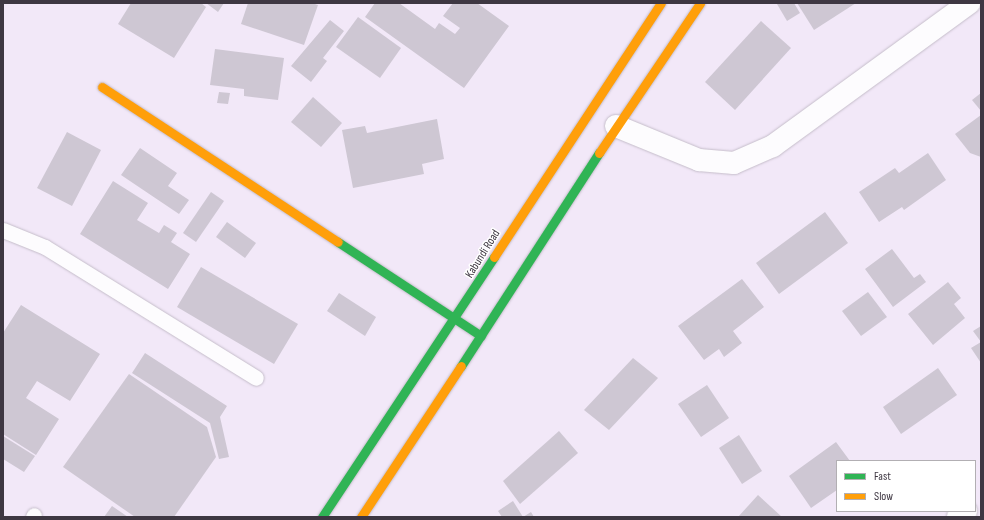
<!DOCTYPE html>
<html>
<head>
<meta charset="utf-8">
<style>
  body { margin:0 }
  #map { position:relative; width:984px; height:520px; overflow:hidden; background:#f2e8f8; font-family:"Sofia Sans Condensed",sans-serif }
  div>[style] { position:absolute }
  .building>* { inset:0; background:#cec7d3 }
  .roads { filter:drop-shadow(0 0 1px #c5bdca) drop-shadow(0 0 1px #c5bdca) }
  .lane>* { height:15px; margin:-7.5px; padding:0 7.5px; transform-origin:7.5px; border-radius:7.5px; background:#fdfcfe }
  .street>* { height:22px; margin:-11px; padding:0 11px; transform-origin:11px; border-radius:11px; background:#fdfcfe }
  .fast>* { height:9px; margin:-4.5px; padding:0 4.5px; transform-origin:4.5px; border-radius:4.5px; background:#30b455 }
  .slow>* { height:9px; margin:-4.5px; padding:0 4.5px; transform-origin:4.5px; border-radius:4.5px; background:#ff9f0a }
  span { translate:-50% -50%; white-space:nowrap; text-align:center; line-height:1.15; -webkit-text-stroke:3px #fff; paint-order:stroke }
  .street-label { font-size:12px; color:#3e3742 }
  .frame { position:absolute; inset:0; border:4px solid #3e3742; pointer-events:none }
  .legend { position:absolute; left:836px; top:460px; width:140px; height:52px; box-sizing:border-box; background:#fff; border:1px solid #b2afb3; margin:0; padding:5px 7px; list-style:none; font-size:12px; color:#3e3742 }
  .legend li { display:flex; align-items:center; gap:8px; height:20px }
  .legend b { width:20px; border:1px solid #b2afb3 }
</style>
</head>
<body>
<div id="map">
  <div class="building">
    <div style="clip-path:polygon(131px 3px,201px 3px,206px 7px,174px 58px,118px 24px)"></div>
    <div style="clip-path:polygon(206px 3px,224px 3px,218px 12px)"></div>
    <div style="clip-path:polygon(248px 3px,312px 3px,318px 5px,304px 45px,241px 24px)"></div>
    <div style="clip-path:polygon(375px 3px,399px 3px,435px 29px,439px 23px,455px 34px,460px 28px,443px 16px,453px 3px,477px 3px,509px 26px,464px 88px,365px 17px)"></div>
    <div style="clip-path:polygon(794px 3px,800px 13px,787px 21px,777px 4px)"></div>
    <div style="clip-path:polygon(797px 3px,856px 3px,814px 30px)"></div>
    <div style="clip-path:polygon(358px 17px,401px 48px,380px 78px,336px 47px)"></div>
    <div style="clip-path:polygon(330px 20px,344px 31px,323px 58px,327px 61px,311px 82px,291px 66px)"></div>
    <div style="clip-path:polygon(761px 21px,791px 48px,735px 110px,705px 82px)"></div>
    <div style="clip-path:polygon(215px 49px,284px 58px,278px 100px,244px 96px,244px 89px,210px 85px)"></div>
    <div style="clip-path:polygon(219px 92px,230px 93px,228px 104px,217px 103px)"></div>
    <div style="clip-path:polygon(981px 93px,981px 111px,972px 100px)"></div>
    <div style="clip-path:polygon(313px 97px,342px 123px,321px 147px,291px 122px)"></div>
    <div style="clip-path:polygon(981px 115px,981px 157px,970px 153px,955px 134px)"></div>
    <div style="clip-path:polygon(437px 119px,444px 159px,422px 164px,424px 174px,353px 188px,342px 130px,365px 126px,367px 133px)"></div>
    <div style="clip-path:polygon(67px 132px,101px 150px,72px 206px,37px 188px)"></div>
    <div style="clip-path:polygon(140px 148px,177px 173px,168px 186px,189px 200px,179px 214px,121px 175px)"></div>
    <div style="clip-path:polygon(928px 153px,946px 180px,904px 210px,902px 207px,879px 222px,859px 192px,895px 168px,899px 173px)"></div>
    <div style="clip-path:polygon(113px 181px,148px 203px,137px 220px,159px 233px,164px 225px,177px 233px,171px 242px,190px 254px,168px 289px,80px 234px)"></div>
    <div style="clip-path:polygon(211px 192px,224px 201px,196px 242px,183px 233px)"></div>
    <div style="clip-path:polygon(825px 212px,848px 243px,779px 294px,756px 263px)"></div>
    <div style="clip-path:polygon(227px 222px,256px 243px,245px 258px,216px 237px)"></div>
    <div style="clip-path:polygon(892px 249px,914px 278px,920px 274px,926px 282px,893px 307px,865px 269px)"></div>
    <div style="clip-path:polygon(201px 267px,298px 324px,274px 364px,177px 307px)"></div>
    <div style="clip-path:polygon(742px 279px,764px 307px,733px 331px,742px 343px,724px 357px,719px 349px,704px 360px,678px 326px)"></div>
    <div style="clip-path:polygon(948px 282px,961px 298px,954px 304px,965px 318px,933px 345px,908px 314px)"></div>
    <div style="clip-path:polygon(868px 292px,887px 317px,861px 336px,842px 311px)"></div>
    <div style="clip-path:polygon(339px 293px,376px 317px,365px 336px,327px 311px)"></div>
    <div style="clip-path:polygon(21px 305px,100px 354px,70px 401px,37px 381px,26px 398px,59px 419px,36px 455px,3px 434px,3px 333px)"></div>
    <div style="clip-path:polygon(981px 326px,981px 363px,971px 348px,981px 342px,973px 331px)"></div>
    <div style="clip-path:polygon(145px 353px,227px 406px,220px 417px,229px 457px,219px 459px,210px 423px,132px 373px)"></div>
    <div style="clip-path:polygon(633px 358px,658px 378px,609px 430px,584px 410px)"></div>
    <div style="clip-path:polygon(938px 368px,957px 395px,901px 434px,883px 407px)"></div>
    <div style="clip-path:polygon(129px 374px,207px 427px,216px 457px,174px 517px,135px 517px,63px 467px)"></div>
    <div style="clip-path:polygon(707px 385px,729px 418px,701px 437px,678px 404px)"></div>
    <div style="clip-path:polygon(559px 431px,578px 453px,520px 504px,503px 481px)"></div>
    <div style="clip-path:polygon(739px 435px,762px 471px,742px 484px,719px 448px)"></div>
    <div style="clip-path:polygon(3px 436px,35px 456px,24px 472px,3px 459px)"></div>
    <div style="clip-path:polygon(836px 442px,850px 461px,837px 461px,837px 490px,811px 508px,789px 476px)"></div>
    <div style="clip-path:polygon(758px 495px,782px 517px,738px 517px)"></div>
    <div style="clip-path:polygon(513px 501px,523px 517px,531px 512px,534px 517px,502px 517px,498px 511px)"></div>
    <div style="clip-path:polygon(112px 506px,128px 517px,104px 517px)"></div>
  </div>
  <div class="roads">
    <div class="lane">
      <div style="left:3px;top:230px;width:45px;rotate:22deg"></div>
      <div style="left:45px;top:247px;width:248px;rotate:31.8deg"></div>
      <div style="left:33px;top:517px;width:2px;rotate:-63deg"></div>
    </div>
    <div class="street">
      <div style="left:616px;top:126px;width:90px;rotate:22.3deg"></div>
      <div style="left:699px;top:160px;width:35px;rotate:5deg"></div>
      <div style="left:734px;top:163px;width:43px;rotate:-23.6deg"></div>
      <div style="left:773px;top:146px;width:243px;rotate:-36.1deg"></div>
      <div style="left:958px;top:517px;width:10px;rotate:-37deg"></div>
    </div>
    <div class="fast">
      <div style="left:338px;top:242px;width:171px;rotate:33.3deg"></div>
      <div style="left:461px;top:366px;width:254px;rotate:-57.1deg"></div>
      <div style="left:322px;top:517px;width:312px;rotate:-56.5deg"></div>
    </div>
    <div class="slow">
      <div style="left:102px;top:87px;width:282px;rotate:33.3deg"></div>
      <div style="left:599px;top:153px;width:181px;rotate:-56deg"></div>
      <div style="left:494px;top:257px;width:304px;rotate:-56.7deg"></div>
      <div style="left:361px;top:517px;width:181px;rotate:-56.5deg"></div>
    </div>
  </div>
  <div class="street-label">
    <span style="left:483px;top:254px;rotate:-58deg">Kabundi Road</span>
  </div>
  <div class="frame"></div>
  <ul class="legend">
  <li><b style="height:5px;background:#30b455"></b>Fast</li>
  <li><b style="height:5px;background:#ff9f0a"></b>Slow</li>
  </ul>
</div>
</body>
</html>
